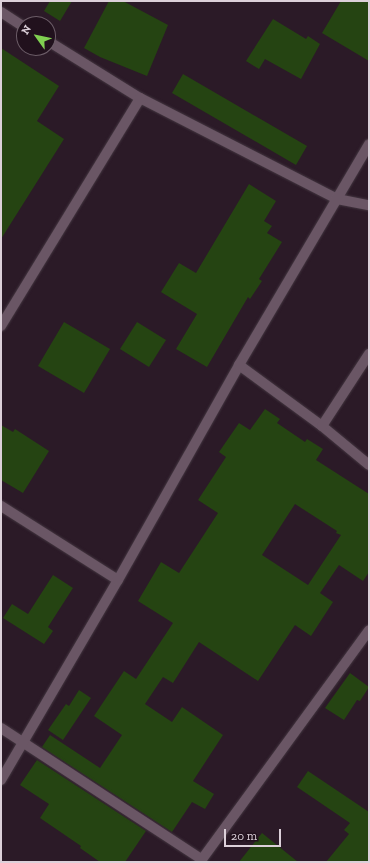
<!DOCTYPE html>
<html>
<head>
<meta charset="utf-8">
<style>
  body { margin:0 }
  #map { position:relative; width:370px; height:863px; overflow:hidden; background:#2b1a27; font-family:"Zilla Slab",serif }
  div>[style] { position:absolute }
  .building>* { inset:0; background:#254412 }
  .roads { filter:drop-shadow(0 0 1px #433640) drop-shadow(0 0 1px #433640) }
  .minor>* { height:10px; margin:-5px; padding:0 5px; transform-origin:5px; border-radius:5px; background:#6a5665 }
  span { translate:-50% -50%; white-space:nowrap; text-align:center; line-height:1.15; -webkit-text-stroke:3px #21111d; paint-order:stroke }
  .frame { position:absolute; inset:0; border:2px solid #dcd0d9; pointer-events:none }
  .north { position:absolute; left:16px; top:16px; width:40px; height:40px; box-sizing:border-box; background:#21111d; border:1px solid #6c5d68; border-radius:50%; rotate:303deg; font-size:11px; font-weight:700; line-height:16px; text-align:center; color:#dcd0d9 }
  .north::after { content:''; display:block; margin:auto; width:14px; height:18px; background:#80d051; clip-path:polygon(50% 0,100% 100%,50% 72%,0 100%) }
  .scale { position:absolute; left:224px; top:829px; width:57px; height:18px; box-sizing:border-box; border:2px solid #dcd0d9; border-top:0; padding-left:5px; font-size:12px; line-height:14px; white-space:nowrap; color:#dcd0d9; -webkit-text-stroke:3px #21111d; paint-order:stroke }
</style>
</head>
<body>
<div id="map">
  <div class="building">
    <div style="clip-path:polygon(50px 1px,72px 1px,60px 21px,44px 11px)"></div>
    <div style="clip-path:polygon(109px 1px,123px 1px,168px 25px,147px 76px,100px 57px,84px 48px)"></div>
    <div style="clip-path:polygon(341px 1px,369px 1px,369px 61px,322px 33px)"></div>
    <div style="clip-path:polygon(273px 19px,306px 39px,308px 36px,320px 44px,301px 79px,265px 59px,259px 69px,246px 61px)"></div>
    <div style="clip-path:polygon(1px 48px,59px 86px,37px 121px,64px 139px,1px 239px)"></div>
    <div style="clip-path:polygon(183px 74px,307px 146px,296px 165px,172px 93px)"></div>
    <div style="clip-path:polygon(249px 184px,276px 201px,264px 221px,272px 226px,267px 233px,282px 242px,259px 279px,262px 281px,250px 299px,248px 297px,207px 367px,176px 349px,197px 314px,161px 292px,179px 263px,196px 273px)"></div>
    <div style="clip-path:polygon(64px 322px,110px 349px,84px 393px,38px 366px)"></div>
    <div style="clip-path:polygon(137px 322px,166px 340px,149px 367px,120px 349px)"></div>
    <div style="clip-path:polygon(evenodd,265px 409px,280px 419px,277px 423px,305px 442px,307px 439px,323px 449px,316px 460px,369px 494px,369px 572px,363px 581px,339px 565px,320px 593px,333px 602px,311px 636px,295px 625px,258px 681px,199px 642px,173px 683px,163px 677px,145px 704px,172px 722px,182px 707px,223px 735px,193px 781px,214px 794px,205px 809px,192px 802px,172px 832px,42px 747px,50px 735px,100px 768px,122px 735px,94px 716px,124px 671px,136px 679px,173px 623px,138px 601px,161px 562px,179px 573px,218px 513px,198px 500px,226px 457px,219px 452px,239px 423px,250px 430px,265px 409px,295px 504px,337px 531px,336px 533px,341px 535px,308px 585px,262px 555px,295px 504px)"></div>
    <div style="clip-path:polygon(1px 425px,13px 432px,15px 429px,49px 451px,23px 493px,1px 480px)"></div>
    <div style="clip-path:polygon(53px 575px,73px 588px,48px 627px,53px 631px,44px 644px,3px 618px,12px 604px,28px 614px)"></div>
    <div style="clip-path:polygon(350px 673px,369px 687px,360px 701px,357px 700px,344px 720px,325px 708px)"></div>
    <div style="clip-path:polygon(79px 690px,91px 698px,63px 740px,48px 730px,66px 704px,69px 706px)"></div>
    <div style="clip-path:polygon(37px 760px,146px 831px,125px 862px,100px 862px,80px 848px,81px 846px,40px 818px,49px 804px,20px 785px)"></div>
    <div style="clip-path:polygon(308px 771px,369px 812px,369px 862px,326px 862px,349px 834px,344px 830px,350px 823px,297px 787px)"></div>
    <div style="clip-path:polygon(262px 833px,298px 862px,239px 862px)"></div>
  </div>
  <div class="roads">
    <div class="minor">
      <div style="left:1px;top:12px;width:27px;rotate:33deg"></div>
      <div style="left:48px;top:41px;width:108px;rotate:31.8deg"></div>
      <div style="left:140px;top:98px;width:221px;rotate:27.1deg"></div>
      <div style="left:337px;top:199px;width:33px;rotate:11deg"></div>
      <div style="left:1px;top:326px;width:267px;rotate:-58.6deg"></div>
      <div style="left:239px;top:365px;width:103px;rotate:36.3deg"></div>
      <div style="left:322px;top:426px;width:61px;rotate:39.7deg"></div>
      <div style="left:322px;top:426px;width:86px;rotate:-56.9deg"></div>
      <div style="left:1px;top:506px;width:138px;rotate:32.3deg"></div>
      <div style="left:1px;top:728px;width:239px;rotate:33.2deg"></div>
      <div style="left:1px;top:780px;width:232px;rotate:-59.7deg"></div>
      <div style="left:118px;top:580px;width:247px;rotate:-60.6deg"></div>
      <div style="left:239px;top:365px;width:256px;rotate:-59.5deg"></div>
      <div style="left:200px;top:862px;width:287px;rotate:-53.9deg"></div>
    </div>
  </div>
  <div class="frame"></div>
  <div class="north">N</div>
  <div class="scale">20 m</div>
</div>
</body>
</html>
